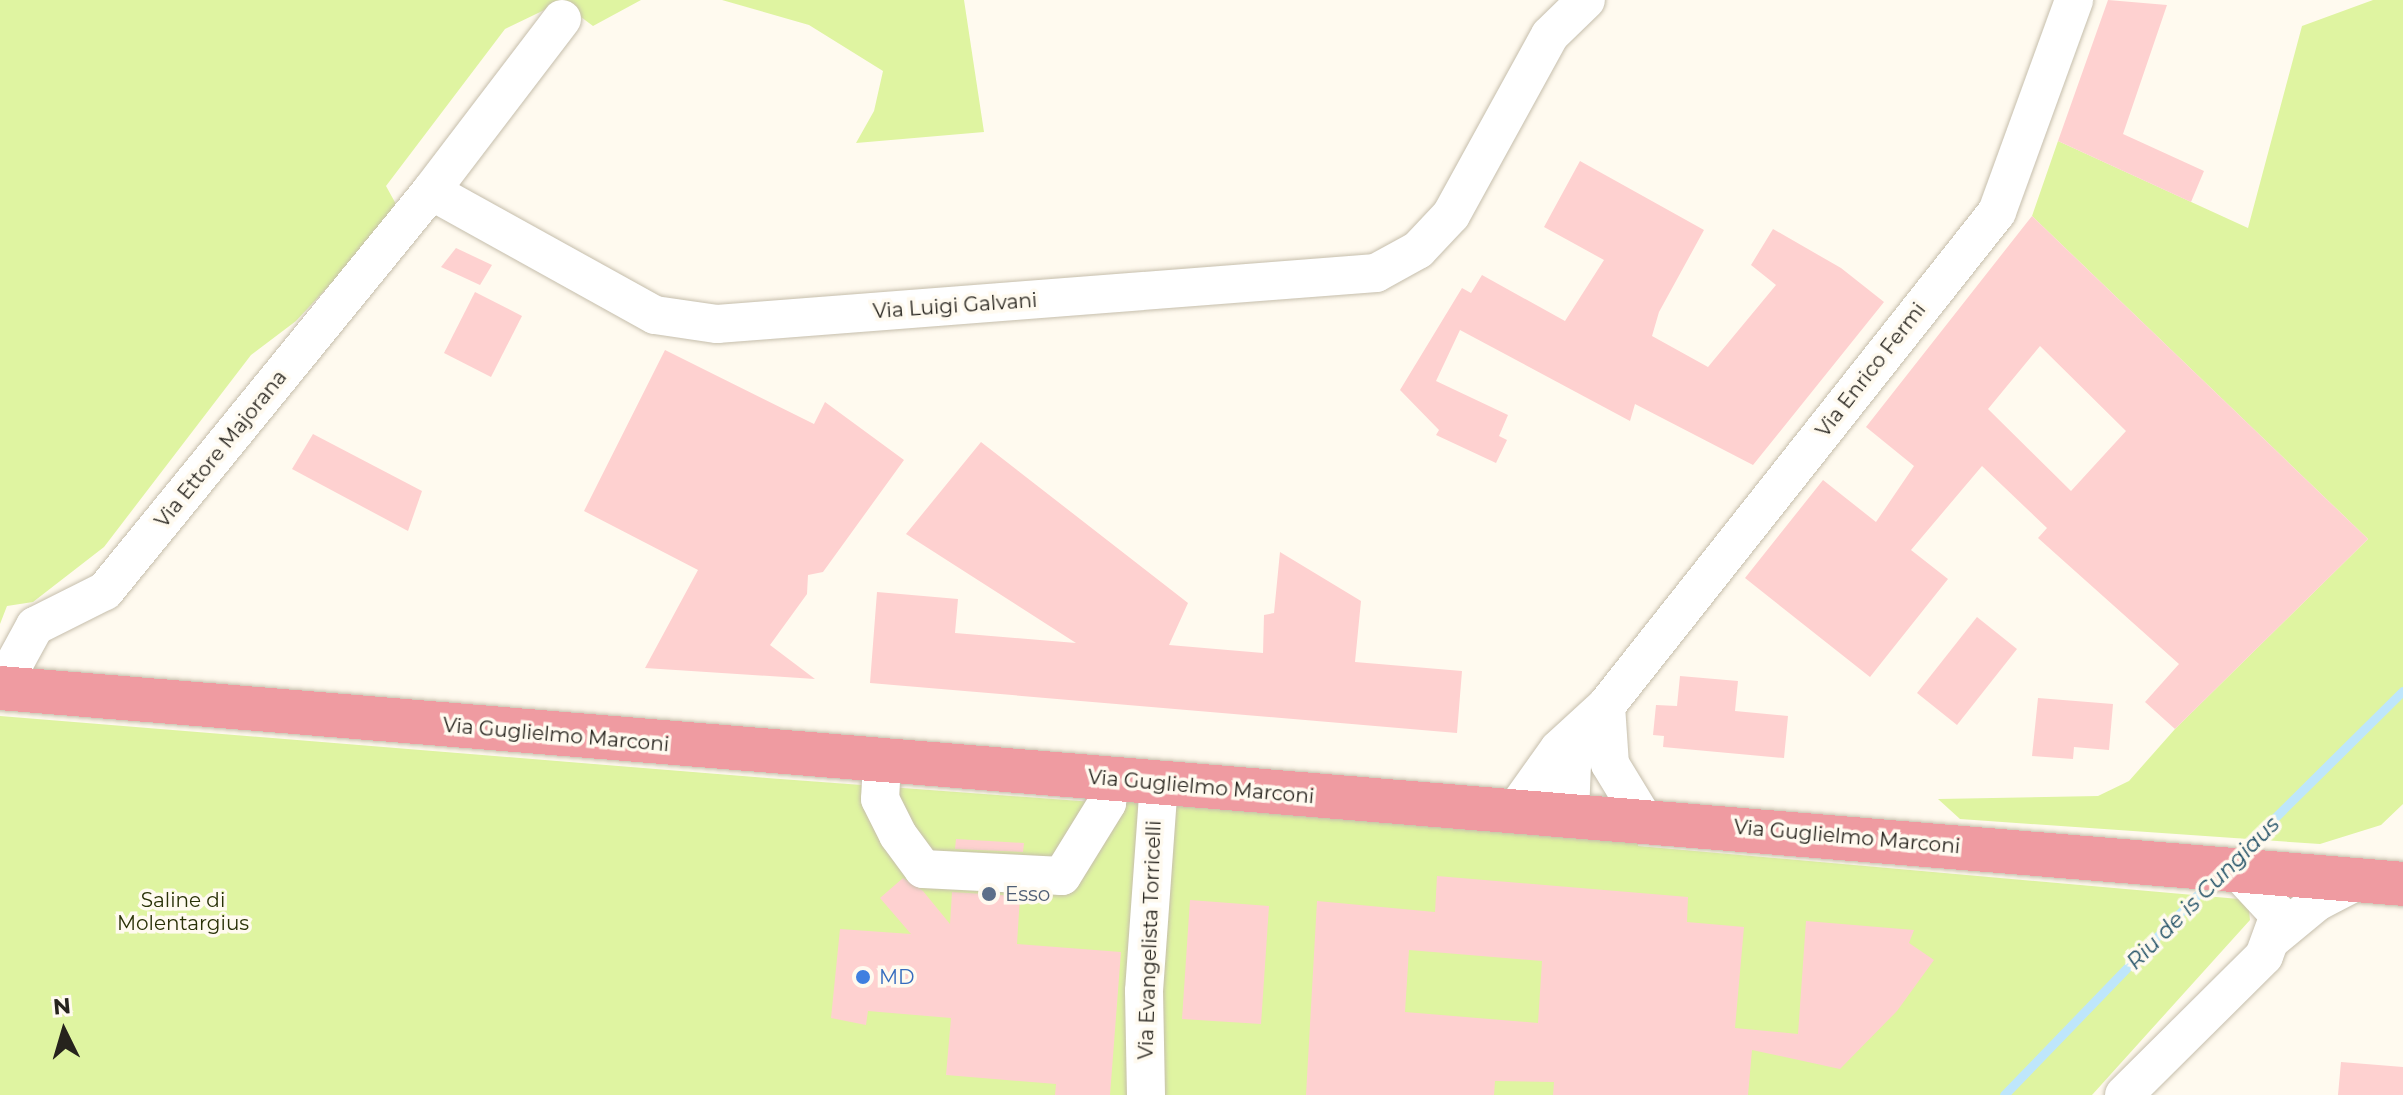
<!DOCTYPE html>
<html>
<head>
<meta charset="utf-8">
<style>
  body { margin:0 }
  #map { position:relative; width:2403px; height:1095px; overflow:hidden; background:#fffaef; font-family:Montserrat,sans-serif }
  div>[style] { position:absolute }
  .green>* { inset:0; background:#dff4a1 }
  .stream>* { height:9px; margin:-4.5px; padding:0 4.5px; transform-origin:4.5px; border-radius:4.5px; background:#bee6fb }
  .building>* { inset:0; background:#fed1d0 }
  .roads { filter:drop-shadow(0 0 2px #c6beac) drop-shadow(0 0 2px #c6beac) }
  .minor>* { height:38px; margin:-19px; padding:0 19px; transform-origin:19px; border-radius:19px; background:#fff }
  .major>* { height:44px; margin:-22px; padding:0 22px; transform-origin:22px; border-radius:22px; background:#ef9ba1 }
  .dots>* { width:22px; height:22px; translate:-50% -50%; box-sizing:border-box; border:4px solid #fffaef; border-radius:50% }
  span { translate:-50% -50%; white-space:nowrap; text-align:center; line-height:1.15; -webkit-text-stroke:7px #fffaef; paint-order:stroke }
  .street-label { font-size:20px; color:#26231d }
  .service-label { font-size:20px; color:#4e5e75 }
  .left { translate:0 -50%; text-align:left }
  .park-label { font-size:20px; color:#293107 }
  .shop-label { font-size:20px; color:#366cbe }
  .water-label { font-size:22px; color:#225167; font-style:italic }
  .north { position:absolute; left:24px; top:991px; width:80px; height:80px; -webkit-text-stroke:6px #fffaef; paint-order:stroke; rotate:355deg; font-size:22px; font-weight:700; line-height:32px; text-align:center; color:#26231d }
  .north::after { content:''; display:block; margin:auto; width:28px; height:36px; background:#26231d; clip-path:polygon(50% 0,100% 100%,50% 72%,0 100%) }
</style>
</head>
<body>
<div id="map">
  <div class="green">
    <div style="clip-path:polygon(0 0,641px 0,593px 26px,561px 2px,505px 29px,386px 186px,397px 206px,381px 230px,296px 321px,251px 355px,104px 547px,33px 602px,7px 606px,0 624px)"></div>
    <div style="clip-path:polygon(722px 0,964px 0,984px 132px,856px 143px,874px 111px,883px 71px,809px 25px)"></div>
    <div style="clip-path:polygon(2373px 0,2403px 0,2403px 804px,2381px 825px,2320px 844px,1960px 819px,1938px 799px,2098px 796px,2129px 781px,2175px 729px,2368px 539px,2032px 216px,2058px 141px,2248px 228px,2302px 26px)"></div>
    <div style="clip-path:polygon(0 716px,767px 778px,1107px 803px,1156px 800px,1638px 836px,1638px 846px,2239px 899px,2248px 901px,2250px 920px,2092px 1095px,0 1095px)"></div>
  </div>
  <div class="stream">
    <div style="left:2235px;top:857px;width:236px;rotate:-44.7deg"></div>
    <div style="left:2004px;top:1095px;width:296px;rotate:-46deg"></div>
  </div>
  <div class="building">
    <div style="clip-path:polygon(2108px 0,2167px 5px,2123px 134px,2204px 171px,2191px 202px,2058px 141px)"></div>
    <div style="clip-path:polygon(1580px 161px,1704px 230px,1659px 312px,1652px 336px,1708px 367px,1776px 285px,1751px 265px,1773px 229px,1841px 268px,1884px 302px,1753px 465px,1635px 404px,1630px 421px,1460px 330px,1436px 381px,1508px 415px,1499px 436px,1507px 440px,1496px 463px,1436px 435px,1439px 430px,1400px 390px,1462px 288px,1471px 293px,1482px 275px,1565px 321px,1604px 260px,1544px 227px)"></div>
    <div style="clip-path:polygon(evenodd,2032px 216px,2368px 539px,2175px 729px,2145px 702px,2179px 664px,2038px 538px,2047px 528px,1982px 466px,1911px 550px,1948px 579px,1870px 677px,1745px 578px,1823px 480px,1876px 522px,1914px 466px,1866px 427px,2032px 216px,2040px 346px,2126px 431px,2071px 491px,1988px 409px,2040px 346px)"></div>
    <div style="clip-path:polygon(456px 248px,492px 265px,480px 285px,441px 267px)"></div>
    <div style="clip-path:polygon(475px 292px,522px 316px,491px 377px,444px 353px)"></div>
    <div style="clip-path:polygon(665px 350px,814px 424px,825px 402px,904px 460px,823px 572px,808px 575px,807px 594px,770px 645px,815px 679px,645px 668px,698px 570px,584px 511px)"></div>
    <div style="clip-path:polygon(313px 434px,422px 491px,408px 531px,292px 469px)"></div>
    <div style="clip-path:polygon(981px 442px,1188px 603px,1169px 645px,1263px 653px,1264px 615px,1274px 613px,1280px 552px,1361px 601px,1355px 662px,1462px 671px,1457px 733px,870px 683px,877px 592px,958px 599px,955px 633px,1076px 643px,906px 534px)"></div>
    <div style="clip-path:polygon(1977px 617px,2017px 649px,1957px 725px,1917px 693px)"></div>
    <div style="clip-path:polygon(1680px 676px,1738px 681px,1735px 711px,1788px 716px,1784px 758px,1663px 747px,1664px 736px,1653px 735px,1656px 705px,1677px 706px)"></div>
    <div style="clip-path:polygon(2038px 698px,2113px 704px,2109px 750px,2074px 747px,2073px 759px,2032px 756px)"></div>
    <div style="clip-path:polygon(956px 839px,1024px 843px,1023px 852px,955px 849px)"></div>
    <div style="clip-path:polygon(evenodd,1437px 876px,1688px 897px,1687px 922px,1744px 927px,1735px 1028px,1798px 1034px,1806px 921px,1914px 930px,1909px 943px,1934px 960px,1897px 1011px,1840px 1069px,1752px 1050px,1748px 1095px,1553px 1095px,1554px 1082px,1495px 1081px,1494px 1095px,1306px 1095px,1317px 901px,1435px 912px,1437px 876px,1409px 950px,1542px 961px,1538px 1023px,1405px 1012px,1409px 950px)"></div>
    <div style="clip-path:polygon(903px 878px,923px 891px,950px 924px,952px 892px,1020px 896px,1017px 944px,1121px 952px,1110px 1095px,1055px 1095px,1056px 1084px,946px 1075px,951px 1018px,868px 1011px,866px 1025px,831px 1018px,840px 929px,911px 934px,880px 898px)"></div>
    <div style="clip-path:polygon(1190px 900px,1269px 906px,1261px 1024px,1182px 1019px)"></div>
    <div style="clip-path:polygon(2341px 1062px,2403px 1067px,2403px 1095px,2338px 1095px)"></div>
  </div>
  <div class="roads">
    <div class="minor">
      <div style="left:562px;top:19px;width:216px;rotate:127.3deg"></div>
      <div style="left:431px;top:191px;width:256px;rotate:29deg"></div>
      <div style="left:655px;top:315px;width:63px;rotate:8.3deg"></div>
      <div style="left:717px;top:324px;width:661px;rotate:-4.43deg"></div>
      <div style="left:1376px;top:273px;width:48px;rotate:-28.7deg"></div>
      <div style="left:1418px;top:250px;width:48px;rotate:-46.7deg"></div>
      <div style="left:1451px;top:215px;width:205px;rotate:-61.2deg"></div>
      <div style="left:1550px;top:35px;width:50px;rotate:-44.2deg"></div>
      <div style="left:1px;top:688px;width:71px;rotate:-61.3deg"></div>
      <div style="left:35px;top:626px;width:78px;rotate:-26.6deg"></div>
      <div style="left:105px;top:591px;width:516px;rotate:-50.82deg"></div>
      <div style="left:1606px;top:706px;width:58px;rotate:86.1deg"></div>
      <div style="left:1610px;top:764px;width:66px;rotate:58.7deg"></div>
      <div style="left:882px;top:762px;width:37px;rotate:93deg"></div>
      <div style="left:880px;top:799px;width:40px;rotate:63.4deg"></div>
      <div style="left:898px;top:835px;width:42px;rotate:53.7deg"></div>
      <div style="left:923px;top:869px;width:139px;rotate:2.9deg"></div>
      <div style="left:1062px;top:876px;width:86px;rotate:-58.3deg"></div>
      <div style="left:1107px;top:803px;width:24px;rotate:-83deg"></div>
      <div style="left:1514px;top:812px;width:77px;rotate:-54.5deg"></div>
      <div style="left:1559px;top:749px;width:64px;rotate:-42.5deg"></div>
      <div style="left:1606px;top:706px;width:630px;rotate:-51.64deg"></div>
      <div style="left:1997px;top:212px;width:226px;rotate:-70deg"></div>
      <div style="left:1570px;top:815px;width:51px;rotate:-87.8deg"></div>
      <div style="left:1572px;top:764px;width:37px;rotate:-68deg"></div>
      <div style="left:2272px;top:939px;width:58px;rotate:-39.4deg"></div>
      <div style="left:2317px;top:902px;width:45px;rotate:-27.7deg"></div>
      <div style="left:1146px;top:1095px;width:104px;rotate:-91.1deg"></div>
      <div style="left:1144px;top:991px;width:208px;rotate:-85.9deg"></div>
      <div style="left:2124px;top:1095px;width:197px;rotate:-44.8deg"></div>
      <div style="left:2264px;top:956px;width:44px;rotate:-69.9deg"></div>
      <div style="left:2279px;top:915px;width:57px;rotate:-132.9deg"></div>
    </div>
    <div class="major">
      <div style="left:0;top:688px;width:2411px;rotate:4.66deg"></div>
    </div>
  </div>
  <div class="dots">
    <div style="left:989px;top:894px;background:#5c6f8a"></div>
    <div style="left:863px;top:977px;background:#3f7fe0"></div>
  </div>
  <div class="street-label">
    <span style="left:955px;top:306px;rotate:-4deg">Via Luigi Galvani</span>
    <span style="left:1871px;top:370px;rotate:-52deg">Via Enrico Fermi</span>
    <span style="left:221px;top:449px;rotate:-51deg">Via Ettore Majorana</span>
    <span style="left:556px;top:735px;rotate:5deg">Via Guglielmo Marconi</span>
    <span style="left:1201px;top:787px;rotate:5deg">Via Guglielmo Marconi</span>
    <span style="left:1847px;top:837px;rotate:5deg">Via Guglielmo Marconi</span>
    <span style="left:1150px;top:940px;rotate:-88deg">Via Evangelista Torricelli</span>
  </div>
  <div class="service-label">
    <span class="left" style="left:1005px;top:894px">Esso</span>
  </div>
  <div class="park-label">
    <span style="left:183px;top:912px">Saline di<br>Molentargius</span>
  </div>
  <div class="shop-label">
    <span class="left" style="left:879px;top:977px">MD</span>
  </div>
  <div class="water-label">
    <span style="left:2203px;top:893px;rotate:-45deg">Riu de is Cungiaus</span>
  </div>
  <div class="north">N</div>
</div>
</body>
</html>
